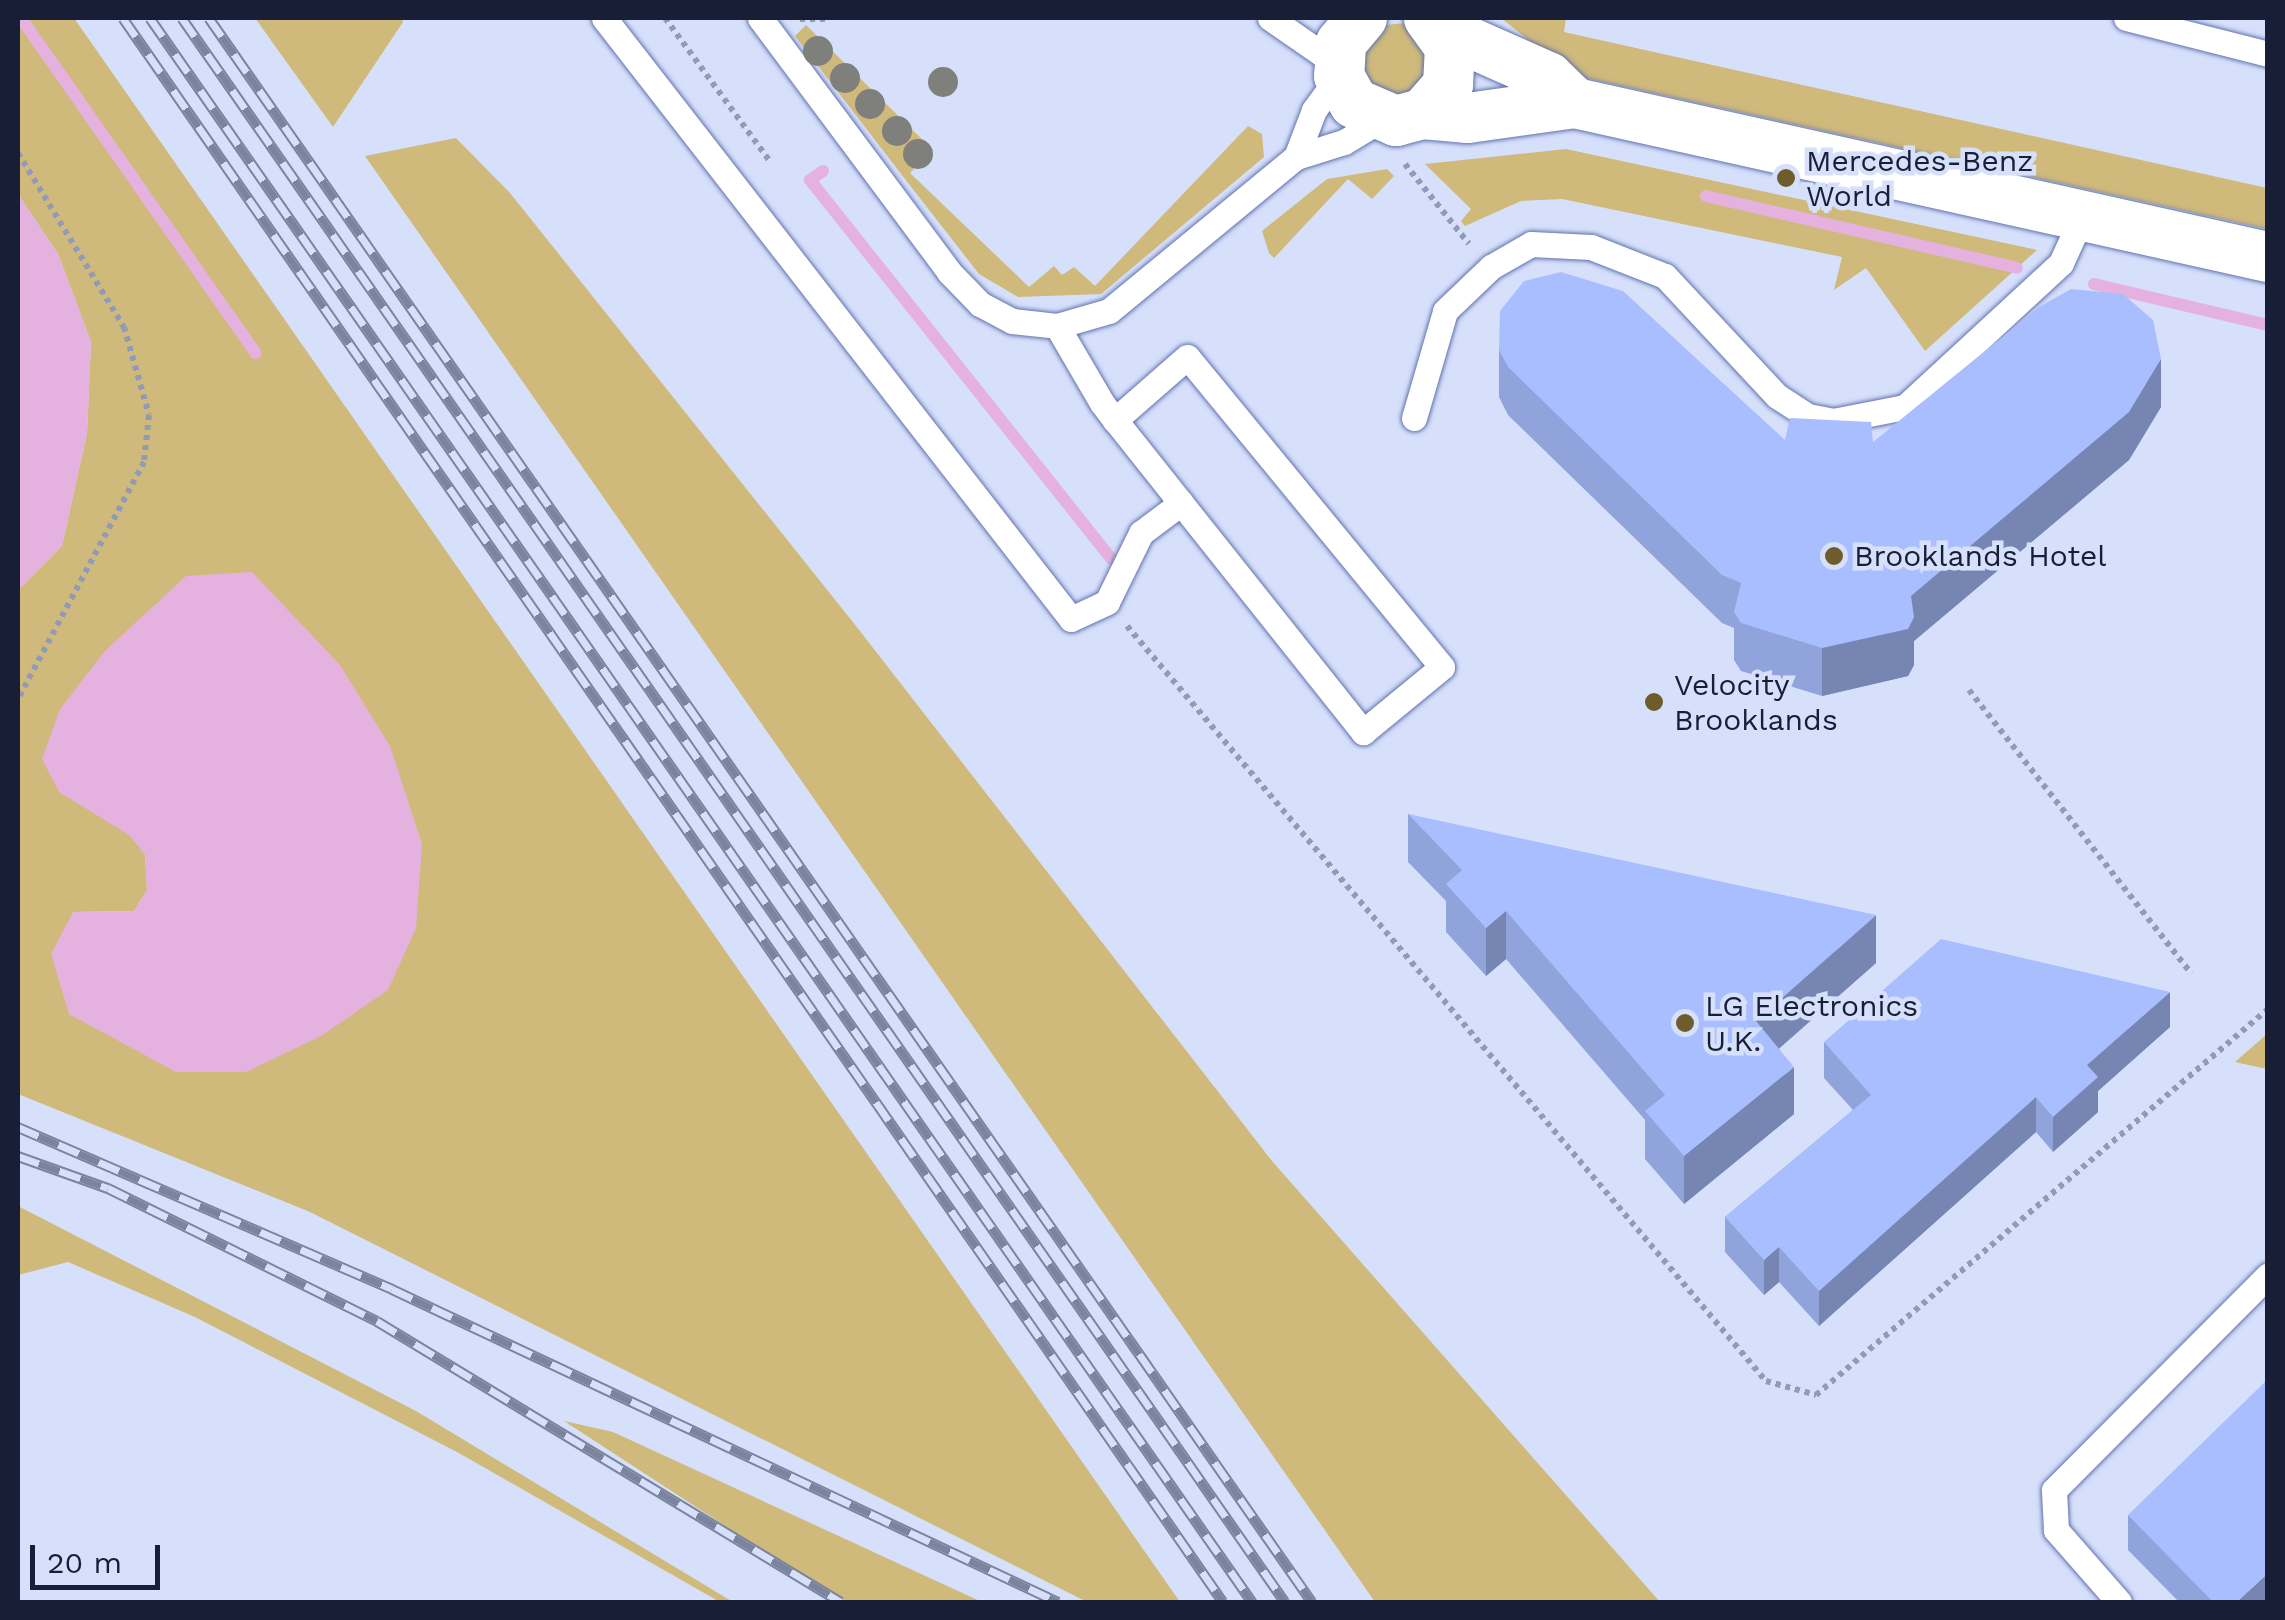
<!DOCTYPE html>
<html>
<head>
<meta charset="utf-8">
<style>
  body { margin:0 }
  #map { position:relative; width:2285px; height:1620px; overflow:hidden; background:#d6e0fb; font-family:"Work Sans",sans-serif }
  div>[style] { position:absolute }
  .green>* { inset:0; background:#cfb97b }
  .water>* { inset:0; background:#e5b2df }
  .stream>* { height:12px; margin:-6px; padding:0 6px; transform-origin:6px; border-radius:6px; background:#e5b2df }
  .path>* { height:6px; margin-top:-3px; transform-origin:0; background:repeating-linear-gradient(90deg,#929bb5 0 5px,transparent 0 10px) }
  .roads { filter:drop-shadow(0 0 2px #6173af) drop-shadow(0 0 2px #6173af) }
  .service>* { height:25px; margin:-12.5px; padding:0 12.5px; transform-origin:12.5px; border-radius:12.5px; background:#fff }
  .minor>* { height:50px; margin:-25px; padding:0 25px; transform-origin:25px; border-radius:25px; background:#fff }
  .rail>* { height:11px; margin-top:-5.5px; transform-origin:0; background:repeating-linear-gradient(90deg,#d6e0fb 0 22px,#7b849e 0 44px); box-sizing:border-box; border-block:2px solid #7b849e }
  .trees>* { width:30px; height:30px; margin:-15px; border-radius:50%; background:#7f7f7b }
  .wall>* { inset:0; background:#91a3db }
  .shaded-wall>* { inset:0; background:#7685b2 }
  .building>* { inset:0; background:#a9beff }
  .dots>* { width:28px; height:28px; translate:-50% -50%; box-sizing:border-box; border:5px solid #d6e0fb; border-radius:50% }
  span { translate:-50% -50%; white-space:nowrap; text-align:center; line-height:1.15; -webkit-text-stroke:9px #d6e0fb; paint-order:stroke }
  .poi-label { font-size:30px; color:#171e36 }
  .left { translate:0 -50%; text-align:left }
  .frame { position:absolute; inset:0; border:20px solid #171e36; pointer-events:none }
  .scale { position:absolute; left:30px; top:1545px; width:130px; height:45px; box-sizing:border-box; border:5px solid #171e36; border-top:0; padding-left:12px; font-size:30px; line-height:35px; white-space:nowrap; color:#171e36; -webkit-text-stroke:8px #d6e0fb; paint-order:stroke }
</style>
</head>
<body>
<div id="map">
  <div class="green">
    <div style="clip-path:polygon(evenodd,18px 18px,74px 18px,1180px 1602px,1087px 1602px,310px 1212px,18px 1094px,18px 590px,62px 546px,87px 433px,91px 342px,58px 254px,18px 194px,18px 18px,59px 792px,387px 990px,97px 1028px,69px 1014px,73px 912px,134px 911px,147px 890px,145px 854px,130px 835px,59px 792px)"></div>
    <div style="clip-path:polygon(255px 18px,402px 18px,403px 22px,333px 127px)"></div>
    <div style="clip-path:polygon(1501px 18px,1566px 18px,1564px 32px,2267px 188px,2267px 229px,1572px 75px)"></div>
    <div style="clip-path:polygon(1405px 23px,1418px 29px,1435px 52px,1415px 99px,1366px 92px,1357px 49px,1376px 26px)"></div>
    <div style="clip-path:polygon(806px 25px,933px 150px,910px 173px,1029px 287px,1054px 266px,1062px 275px,1074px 267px,1095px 286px,1248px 126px,1262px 134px,1264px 157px,1101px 294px,1018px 297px,979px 274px,905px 179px,795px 36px)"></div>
    <div style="clip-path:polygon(456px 138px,510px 193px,856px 626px,1272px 1161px,1660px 1602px,1375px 1602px,365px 156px)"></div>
    <div style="clip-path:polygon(1566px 149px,2037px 250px,1925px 351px,1866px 268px,1834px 290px,1842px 257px,1562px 199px,1521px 201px,1465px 226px,1461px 221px,1471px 209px,1425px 164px)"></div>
    <div style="clip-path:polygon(1387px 169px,1394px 176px,1372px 199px,1348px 179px,1274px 258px,1269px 253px,1262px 231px,1327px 179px)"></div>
    <div style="clip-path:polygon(2267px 1034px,2267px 1069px,2235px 1062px)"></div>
    <div style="clip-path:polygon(18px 1206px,416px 1411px,733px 1602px,720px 1602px,457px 1452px,195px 1317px,68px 1262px,18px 1275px)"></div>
    <div style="clip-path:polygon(564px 1421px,613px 1432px,982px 1602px,842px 1602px)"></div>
  </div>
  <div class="water">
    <div style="clip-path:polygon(18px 194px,58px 254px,91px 342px,87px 433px,62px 546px,18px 590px)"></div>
    <div style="clip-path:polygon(252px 572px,340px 665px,390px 746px,422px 844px,416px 928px,388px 990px,321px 1036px,246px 1072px,176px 1072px,69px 1014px,51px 954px,73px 912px,134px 911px,147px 890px,145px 854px,129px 835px,59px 792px,42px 759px,60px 709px,105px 651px,186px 576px)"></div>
  </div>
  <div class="stream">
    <div style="left:21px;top:18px;width:409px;rotate:55deg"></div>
    <div style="left:823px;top:171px;width:16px;rotate:145deg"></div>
    <div style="left:810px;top:180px;width:484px;rotate:51.5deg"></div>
    <div style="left:1706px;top:196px;width:319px;rotate:13deg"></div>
    <div style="left:2094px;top:284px;width:179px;rotate:13.3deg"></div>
  </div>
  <div class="path">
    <div style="left:665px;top:18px;width:176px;rotate:53.8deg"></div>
    <div style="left:800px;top:19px;width:28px"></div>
    <div style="left:18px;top:153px;width:204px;rotate:58.7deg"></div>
    <div style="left:124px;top:327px;width:91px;rotate:74.1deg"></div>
    <div style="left:149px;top:415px;width:47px;rotate:96.1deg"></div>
    <div style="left:144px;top:462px;width:268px;rotate:118deg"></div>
    <div style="left:1405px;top:164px;width:102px;rotate:51.3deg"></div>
    <div style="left:1127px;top:626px;width:989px;rotate:49.76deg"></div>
    <div style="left:1766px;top:1381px;width:52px;rotate:15.6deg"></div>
    <div style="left:1816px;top:1395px;width:594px;rotate:-40.5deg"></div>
    <div style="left:1969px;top:690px;width:360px;rotate:51.9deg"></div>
  </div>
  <div class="roads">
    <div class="service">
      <div style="left:604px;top:18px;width:761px;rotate:52.15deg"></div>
      <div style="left:1071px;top:619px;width:40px;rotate:-25deg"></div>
      <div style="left:1107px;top:602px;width:77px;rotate:-63.8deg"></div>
      <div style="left:1141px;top:533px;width:50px;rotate:-36.9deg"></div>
      <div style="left:760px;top:18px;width:317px;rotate:53.3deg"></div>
      <div style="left:949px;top:272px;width:45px;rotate:45.9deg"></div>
      <div style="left:980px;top:304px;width:36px;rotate:28deg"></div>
      <div style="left:1012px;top:321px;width:45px;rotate:6.3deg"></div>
      <div style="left:1057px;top:326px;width:54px;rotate:-16.1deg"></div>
      <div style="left:1109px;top:311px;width:242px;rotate:-39.5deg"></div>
      <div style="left:1296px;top:157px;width:50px;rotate:-17.4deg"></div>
      <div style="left:1344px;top:142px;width:44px;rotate:-31.2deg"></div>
      <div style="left:1270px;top:18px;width:83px;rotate:34.7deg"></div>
      <div style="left:2126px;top:18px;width:146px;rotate:14.2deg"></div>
      <div style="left:1296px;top:157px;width:50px;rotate:-69deg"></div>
      <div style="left:1314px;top:110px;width:42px;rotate:-53.7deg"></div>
      <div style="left:1057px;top:326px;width:89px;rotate:59.7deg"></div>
      <div style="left:1102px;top:403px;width:21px;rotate:53deg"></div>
      <div style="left:1115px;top:420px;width:106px;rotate:51.5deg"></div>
      <div style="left:1181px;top:503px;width:293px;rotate:51.5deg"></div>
      <div style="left:1363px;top:732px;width:102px;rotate:-39.4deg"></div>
      <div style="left:1442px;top:667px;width:401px;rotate:-129.4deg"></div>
      <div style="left:1187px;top:357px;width:96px;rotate:138.8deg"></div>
      <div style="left:1414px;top:418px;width:111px;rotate:-73.8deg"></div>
      <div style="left:1445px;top:311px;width:64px;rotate:-43.7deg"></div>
      <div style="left:1491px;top:267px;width:46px;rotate:-29.9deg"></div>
      <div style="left:1531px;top:244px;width:60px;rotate:2.9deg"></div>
      <div style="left:1591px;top:247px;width:79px;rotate:21.4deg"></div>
      <div style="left:1665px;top:276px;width:164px;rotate:47deg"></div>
      <div style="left:1777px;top:396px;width:37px;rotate:33deg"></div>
      <div style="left:1808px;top:416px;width:25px;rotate:11deg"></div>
      <div style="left:1833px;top:421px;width:73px;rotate:-11deg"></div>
      <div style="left:1905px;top:407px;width:212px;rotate:-42.7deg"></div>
      <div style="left:2061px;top:263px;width:51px;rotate:-65.5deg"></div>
      <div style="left:2119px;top:1602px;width:96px;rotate:-131.2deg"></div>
      <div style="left:2056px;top:1530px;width:40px;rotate:-92.9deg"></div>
      <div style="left:2054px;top:1490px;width:303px;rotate:-45.1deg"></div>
    </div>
    <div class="minor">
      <div style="left:1362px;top:18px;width:33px;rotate:130deg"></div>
      <div style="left:1341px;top:43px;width:33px;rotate:93deg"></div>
      <div style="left:1339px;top:76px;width:31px;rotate:61deg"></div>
      <div style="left:1354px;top:103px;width:46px;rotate:23.2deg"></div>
      <div style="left:1396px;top:121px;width:28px;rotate:-15deg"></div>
      <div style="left:1423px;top:114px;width:38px;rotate:-49deg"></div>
      <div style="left:1448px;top:85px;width:38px;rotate:-87deg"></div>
      <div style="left:1450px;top:47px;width:36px;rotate:-126deg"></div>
      <div style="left:1442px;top:30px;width:116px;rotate:23.9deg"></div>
      <div style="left:1548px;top:77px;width:37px;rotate:44deg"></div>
      <div style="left:1423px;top:114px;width:45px;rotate:5.1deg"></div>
      <div style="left:1468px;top:118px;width:108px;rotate:-8deg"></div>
      <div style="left:1575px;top:103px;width:710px;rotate:12.53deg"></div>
    </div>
  </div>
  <div class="rail">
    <div style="left:123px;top:18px;width:1928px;rotate:55.22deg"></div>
    <div style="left:150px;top:18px;width:1930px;rotate:55.17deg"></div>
    <div style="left:182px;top:18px;width:1930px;rotate:55.15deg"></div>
    <div style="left:209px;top:18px;width:1930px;rotate:55.15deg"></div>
    <div style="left:18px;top:1127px;width:408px;rotate:23.4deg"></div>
    <div style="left:392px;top:1289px;width:736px;rotate:25.17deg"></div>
    <div style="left:18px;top:1156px;width:96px;rotate:19.6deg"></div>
    <div style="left:108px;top:1188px;width:300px;rotate:26.3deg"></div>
    <div style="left:377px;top:1321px;width:542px;rotate:31.2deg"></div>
  </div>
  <div class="trees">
    <div style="left:818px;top:51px"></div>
    <div style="left:845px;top:78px"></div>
    <div style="left:943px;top:82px"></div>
    <div style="left:870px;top:104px"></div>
    <div style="left:897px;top:131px"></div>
    <div style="left:918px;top:154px"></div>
  </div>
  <div class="wall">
    <div style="clip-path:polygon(1499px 350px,1785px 440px,1873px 442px,2161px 407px,2129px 460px,1914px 641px,1914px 665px,1908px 676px,1822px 696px,1741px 671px,1734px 660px,1734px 628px,1722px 623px,1508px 415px,1499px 397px)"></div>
    <div style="clip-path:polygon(1408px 814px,1876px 963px,1779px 1048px,1794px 1114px,1684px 1204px,1645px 1159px,1645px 1120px,1506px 959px,1486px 976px,1446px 932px,1446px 901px,1408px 862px)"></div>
    <div style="clip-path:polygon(2170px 1027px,2098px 1091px,2098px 1112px,2053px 1152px,2036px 1132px,1819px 1326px,1779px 1282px,1764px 1295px,1725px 1252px,1725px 1217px,1853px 1110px,1824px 1078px,1824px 1042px)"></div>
    <div style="clip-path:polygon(2128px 1515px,2268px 1602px,2179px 1602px,2128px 1550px)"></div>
  </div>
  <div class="shaded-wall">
    <div style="clip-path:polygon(2161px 359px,2161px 407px,2129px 460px,1914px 641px,1914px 665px,1908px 676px,1822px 696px,1822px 648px,1911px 596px)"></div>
    <div style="clip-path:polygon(1506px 911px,1506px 959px,1486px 976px,1486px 928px)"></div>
    <div style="clip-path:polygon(1876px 915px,1876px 963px,1756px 1069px,1756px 1021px)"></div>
    <div style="clip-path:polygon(2170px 992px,2170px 1027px,2098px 1091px,2098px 1112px,2053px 1152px,2053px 1117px,2087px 1065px)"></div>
    <div style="clip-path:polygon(1794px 1067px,1794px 1114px,1684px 1204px,1684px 1156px)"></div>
    <div style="clip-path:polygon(2036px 1097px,2036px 1132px,1819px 1326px,1819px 1291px)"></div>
    <div style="clip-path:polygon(1779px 1247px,1779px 1282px,1764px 1295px,1764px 1260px)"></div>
    <div style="clip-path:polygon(2268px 1573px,2268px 1602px,2237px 1602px)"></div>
  </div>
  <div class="building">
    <div style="clip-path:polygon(1561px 272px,1623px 291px,1785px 440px,1790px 418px,1871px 422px,1873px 442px,2039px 307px,2071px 289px,2123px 294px,2153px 320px,2161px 359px,2129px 412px,1911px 596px,1914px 617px,1908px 629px,1822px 648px,1741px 623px,1734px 612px,1741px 583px,1722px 575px,1508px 367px,1499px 350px,1500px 311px,1524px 281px)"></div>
    <div style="clip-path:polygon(1408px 814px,1876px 915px,1756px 1021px,1794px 1067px,1684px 1156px,1645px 1111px,1665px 1095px,1506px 911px,1486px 928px,1446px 884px,1462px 870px)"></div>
    <div style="clip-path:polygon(1941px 939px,2170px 992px,2087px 1065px,2098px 1077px,2053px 1117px,2036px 1097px,1819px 1291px,1779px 1247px,1764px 1260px,1725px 1217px,1871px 1095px,1824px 1042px)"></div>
    <div style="clip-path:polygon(2268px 1379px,2268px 1573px,2237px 1602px,2213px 1602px,2128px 1515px)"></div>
  </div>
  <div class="dots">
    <div style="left:1786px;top:178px;background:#6e5d2b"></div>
    <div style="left:1834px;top:556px;background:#6e5d2b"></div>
    <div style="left:1654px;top:702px;background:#6e5d2b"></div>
    <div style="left:1685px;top:1023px;background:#6e5d2b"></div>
  </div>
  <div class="poi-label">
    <span class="left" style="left:1806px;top:178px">Mercedes-Benz<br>World</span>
    <span class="left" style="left:1854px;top:556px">Brooklands Hotel</span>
    <span class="left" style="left:1674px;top:702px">Velocity<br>Brooklands</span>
    <span class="left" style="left:1705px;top:1023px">LG Electronics<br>U.K.</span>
  </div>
  <div class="frame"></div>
  <div class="scale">20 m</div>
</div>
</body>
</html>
